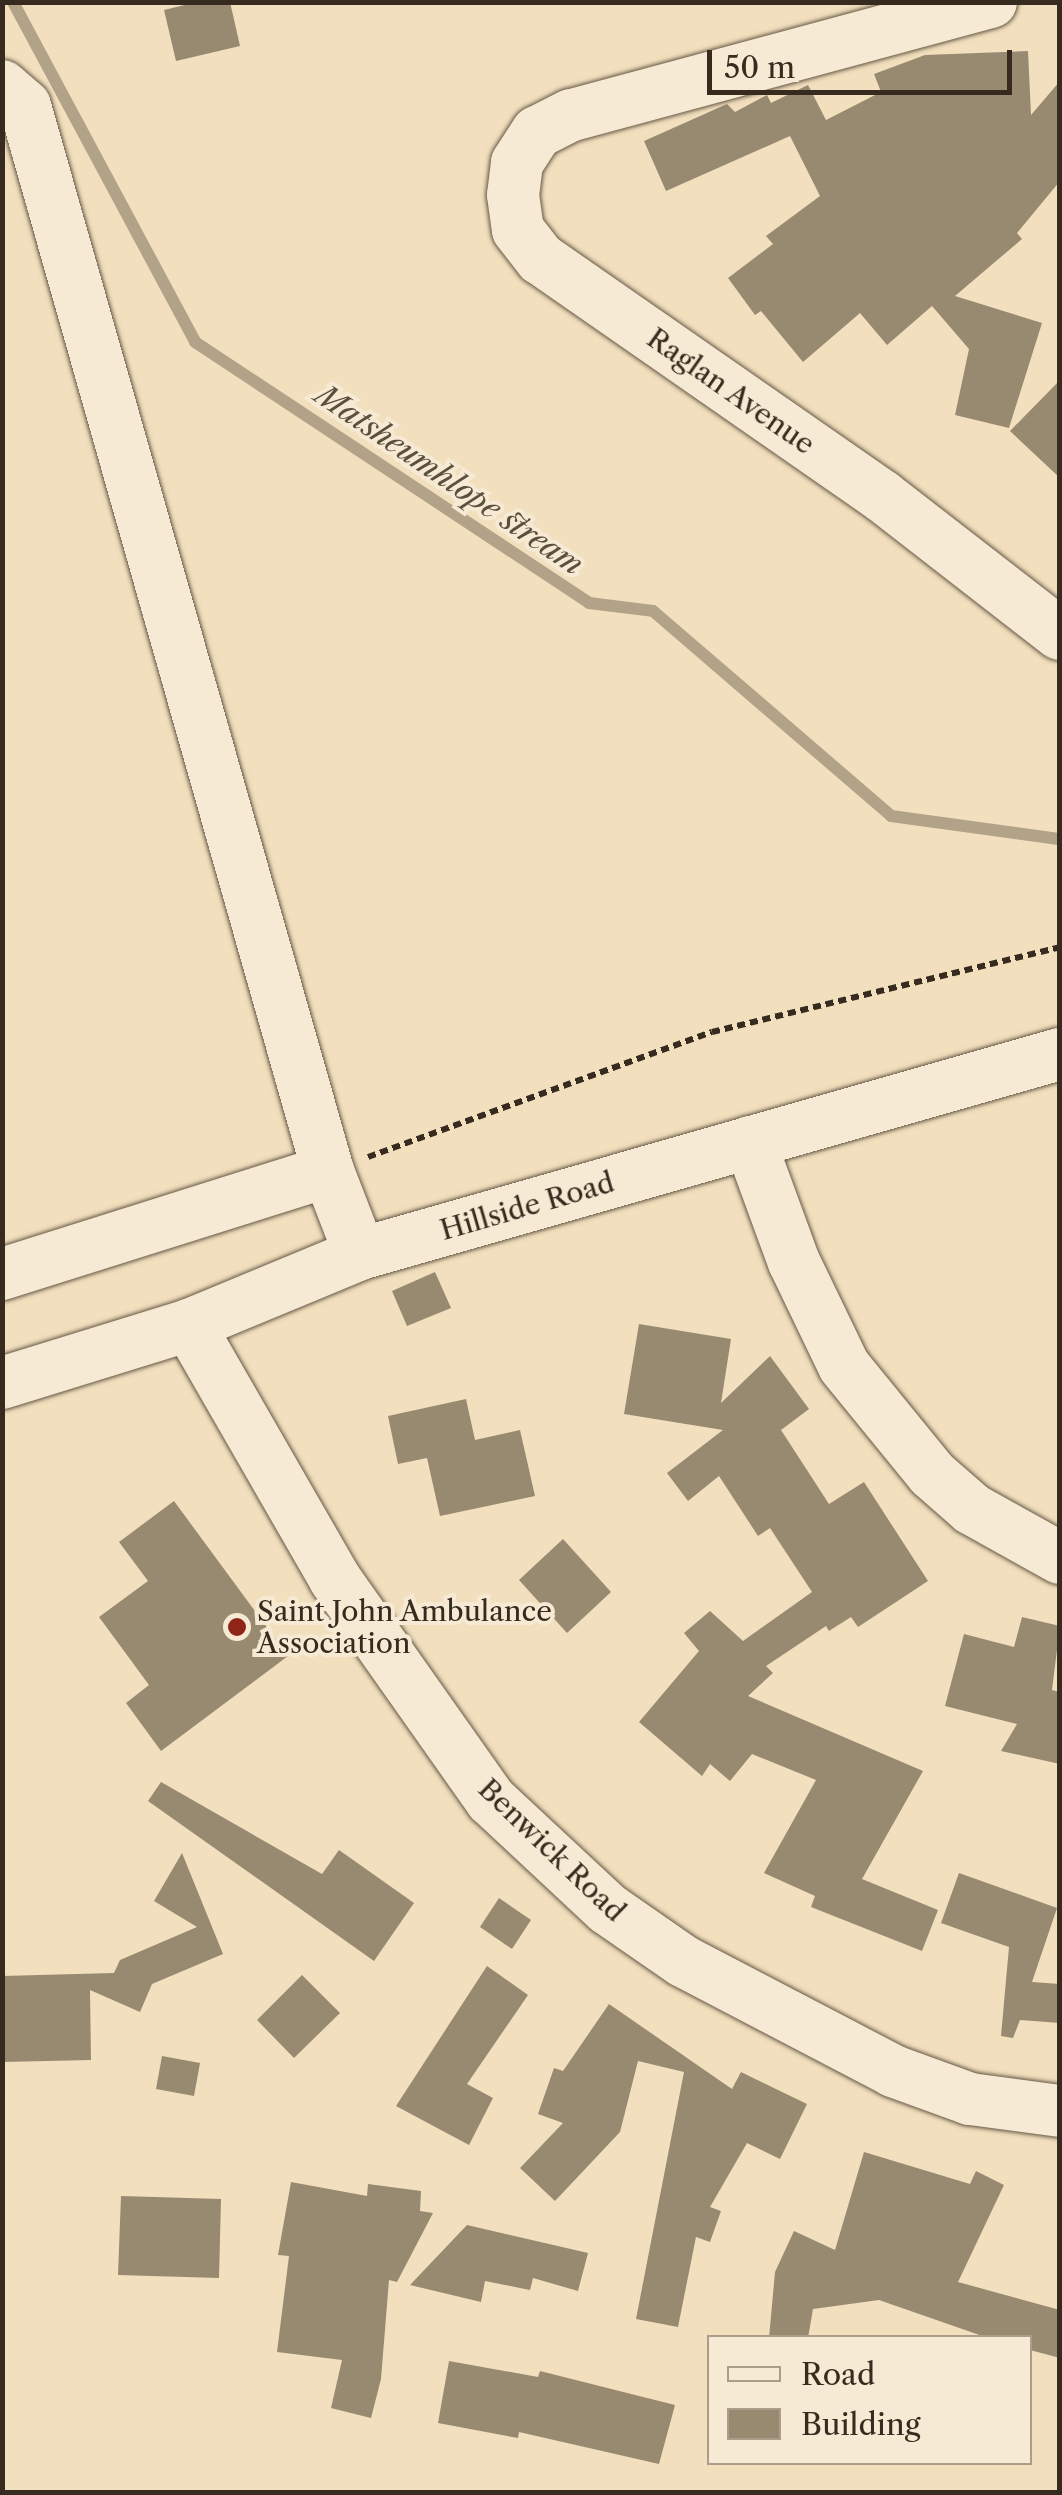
<!DOCTYPE html>
<html>
<head>
<meta charset="utf-8">
<style>
  body { margin:0 }
  #map { position:relative; width:1062px; height:2495px; overflow:hidden; background:#f2dfbd; font-family:"Libre Caslon Text",serif }
  div>[style] { position:absolute }
  .stream>* { height:12px; margin:-6px; padding:0 6px; transform-origin:6px; border-radius:6px; background:#b2a287 }
  .building>* { inset:0; background:#988971 }
  .path>* { height:6px; margin-top:-3px; transform-origin:0; background:repeating-linear-gradient(90deg,#362b1e 0 8px,transparent 0 13px) }
  .roads { filter:drop-shadow(0 0 2px #655846) drop-shadow(0 0 2px #655846) }
  .minor>* { height:52px; margin:-26px; padding:0 26px; transform-origin:26px; border-radius:26px; background:#f7ead4 }
  .dots>* { width:28px; height:28px; translate:-50% -50%; box-sizing:border-box; border:5px solid #f7ead4; border-radius:50% }
  span { translate:-50% -50%; white-space:nowrap; text-align:center; line-height:1.15; -webkit-text-stroke:8px #f7ead4; paint-order:stroke }
  .street-label { font-size:28px; color:#362b1e }
  .poi-label { font-size:28px; color:#362b1e }
  .left { translate:0 -50%; text-align:left }
  .water-label { font-size:30px; color:#5b4f3e; font-style:italic }
  .frame { position:absolute; inset:0; border:5px solid #362b1e; pointer-events:none }
  .legend { position:absolute; left:707px; top:2335px; width:325px; height:130px; box-sizing:border-box; background:#f7ead4; border:2px solid #aa9e8b; margin:0; padding:12px 18px; list-style:none; font-size:30px; color:#362b1e }
  .legend li { display:flex; align-items:center; gap:20px; height:50px }
  .legend b { width:50px; border:2px solid #aa9e8b }
  .scale { position:absolute; left:707px; top:50px; width:305px; height:45px; box-sizing:border-box; border:5px solid #362b1e; border-top:0; padding-left:12px; font-size:30px; line-height:35px; white-space:nowrap; color:#362b1e; -webkit-text-stroke:8px #f7ead4; paint-order:stroke }
</style>
</head>
<body>
<div id="map">
  <div class="stream">
    <div style="left:13px;top:2px;width:386px;rotate:61.8deg"></div>
    <div style="left:195px;top:342px;width:473px;rotate:33.5deg"></div>
    <div style="left:589px;top:603px;width:64px;rotate:7.1deg"></div>
    <div style="left:653px;top:611px;width:314px;rotate:40.7deg"></div>
    <div style="left:891px;top:816px;width:171px;rotate:7.8deg"></div>
  </div>
  <div class="building">
    <div style="clip-path:polygon(197px 2px,230px 2px,240px 46px,176px 61px,164px 10px)"></div>
    <div style="clip-path:polygon(1028px 51px,1031px 115px,1060px 81px,1060px 181px,1017px 233px,1022px 239px,955px 296px,1042px 323px,1009px 428px,955px 415px,969px 349px,932px 306px,887px 345px,860px 313px,803px 362px,761px 311px,755px 315px,728px 278px,773px 244px,766px 236px,820px 196px,790px 136px,666px 191px,644px 141px,727px 104px,735px 112px,767px 95px,771px 103px,808px 85px,826px 120px,881px 92px,874px 74px,925px 55px)"></div>
    <div style="clip-path:polygon(1060px 380px,1060px 478px,1010px 431px)"></div>
    <div style="clip-path:polygon(435px 1272px,451px 1308px,407px 1326px,392px 1291px)"></div>
    <div style="clip-path:polygon(639px 1324px,731px 1339px,721px 1403px,770px 1356px,809px 1409px,781px 1430px,829px 1504px,864px 1482px,928px 1581px,858px 1627px,851px 1617px,829px 1631px,826px 1626px,766px 1666px,773px 1673px,748px 1696px,923px 1771px,862px 1879px,938px 1910px,922px 1951px,811px 1907px,815px 1896px,764px 1873px,816px 1780px,752px 1754px,730px 1781px,710px 1764px,702px 1776px,639px 1722px,699px 1651px,684px 1633px,710px 1611px,743px 1641px,812px 1592px,770px 1528px,758px 1536px,719px 1476px,688px 1501px,667px 1473px,723px 1430px,624px 1414px)"></div>
    <div style="clip-path:polygon(466px 1399px,475px 1440px,520px 1430px,535px 1496px,440px 1516px,427px 1458px,398px 1464px,388px 1416px)"></div>
    <div style="clip-path:polygon(174px 1501px,288px 1656px,161px 1751px,126px 1703px,149px 1685px,99px 1617px,148px 1581px,119px 1542px)"></div>
    <div style="clip-path:polygon(563px 1539px,611px 1592px,567px 1633px,519px 1580px)"></div>
    <div style="clip-path:polygon(1022px 1617px,1060px 1626px,1052px 1690px,1060px 1692px,1060px 1764px,1001px 1751px,1017px 1724px,945px 1706px,964px 1634px,1014px 1647px)"></div>
    <div style="clip-path:polygon(161px 1782px,322px 1874px,339px 1850px,414px 1903px,374px 1961px,148px 1801px)"></div>
    <div style="clip-path:polygon(182px 1853px,223px 1954px,152px 1984px,140px 2012px,90px 1990px,91px 2060px,2px 2062px,2px 1976px,114px 1973px,120px 1960px,197px 1927px,154px 1901px)"></div>
    <div style="clip-path:polygon(959px 1873px,1057px 1908px,1032px 1982px,1060px 1984px,1060px 2023px,1020px 2020px,1013px 2038px,1001px 2036px,1009px 1947px,941px 1923px)"></div>
    <div style="clip-path:polygon(499px 1898px,531px 1920px,512px 1949px,480px 1927px)"></div>
    <div style="clip-path:polygon(487px 1966px,528px 1995px,467px 2084px,493px 2098px,469px 2145px,396px 2106px)"></div>
    <div style="clip-path:polygon(302px 1975px,340px 2013px,294px 2058px,257px 2020px)"></div>
    <div style="clip-path:polygon(609px 2004px,732px 2089px,741px 2072px,807px 2104px,780px 2159px,747px 2143px,710px 2207px,721px 2211px,710px 2242px,696px 2237px,678px 2327px,636px 2319px,684px 2072px,638px 2061px,620px 2132px,555px 2201px,520px 2168px,563px 2123px,538px 2114px,554px 2068px,563px 2071px)"></div>
    <div style="clip-path:polygon(162px 2056px,200px 2063px,194px 2096px,156px 2089px)"></div>
    <div style="clip-path:polygon(864px 2152px,970px 2184px,976px 2171px,1004px 2185px,958px 2282px,1060px 2310px,1060px 2358px,1030px 2350px,1030px 2338px,988px 2338px,879px 2300px,813px 2309px,808px 2338px,769px 2338px,775px 2272px,794px 2231px,835px 2250px)"></div>
    <div style="clip-path:polygon(291px 2182px,367px 2196px,368px 2184px,421px 2191px,420px 2211px,433px 2213px,397px 2282px,389px 2280px,381px 2379px,371px 2418px,331px 2408px,342px 2360px,277px 2352px,289px 2256px,278px 2255px)"></div>
    <div style="clip-path:polygon(121px 2196px,221px 2199px,219px 2278px,118px 2275px)"></div>
    <div style="clip-path:polygon(467px 2225px,588px 2253px,578px 2291px,533px 2278px,530px 2290px,485px 2281px,481px 2302px,410px 2285px)"></div>
    <div style="clip-path:polygon(449px 2361px,538px 2377px,540px 2371px,675px 2405px,659px 2464px,519px 2432px,518px 2438px,438px 2423px)"></div>
  </div>
  <div class="path">
    <div style="left:368px;top:1157px;width:366px;rotate:-20deg"></div>
    <div style="left:712px;top:1032px;width:358px;rotate:-13.7deg"></div>
  </div>
  <div class="roads">
    <div class="minor">
      <div style="left:991px;top:2px;width:435px;rotate:164.9deg"></div>
      <div style="left:571px;top:115px;width:38px;rotate:153deg"></div>
      <div style="left:537px;top:132px;width:37px;rotate:123deg"></div>
      <div style="left:517px;top:163px;width:32px;rotate:97deg"></div>
      <div style="left:513px;top:195px;width:35px;rotate:82deg"></div>
      <div style="left:518px;top:230px;width:37px;rotate:52deg"></div>
      <div style="left:541px;top:259px;width:415px;rotate:34.8deg"></div>
      <div style="left:882px;top:496px;width:225px;rotate:37.8deg"></div>
      <div style="left:2px;top:86px;width:30px;rotate:41deg"></div>
      <div style="left:25px;top:106px;width:1107px;rotate:74.12deg"></div>
      <div style="left:328px;top:1171px;width:89px;rotate:68.9deg"></div>
      <div style="left:750px;top:1142px;width:128px;rotate:69.9deg"></div>
      <div style="left:794px;top:1262px;width:115px;rotate:64.3deg"></div>
      <div style="left:844px;top:1366px;width:139px;rotate:50.8deg"></div>
      <div style="left:932px;top:1474px;width:53px;rotate:41.2deg"></div>
      <div style="left:972px;top:1509px;width:101px;rotate:29.1deg"></div>
      <div style="left:2px;top:1274px;width:342px;rotate:-17.5deg"></div>
      <div style="left:189px;top:1325px;width:293px;rotate:60.1deg"></div>
      <div style="left:335px;top:1579px;width:271px;rotate:54.8deg"></div>
      <div style="left:491px;top:1800px;width:160px;rotate:43deg"></div>
      <div style="left:608px;top:1909px;width:91px;rotate:34.7deg"></div>
      <div style="left:683px;top:1961px;width:237px;rotate:27.6deg"></div>
      <div style="left:893px;top:2071px;width:82px;rotate:20deg"></div>
      <div style="left:970px;top:2099px;width:91px;rotate:7.6deg"></div>
      <div style="left:2px;top:1383px;width:196px;rotate:-17.2deg"></div>
      <div style="left:189px;top:1325px;width:185px;rotate:-22.5deg"></div>
      <div style="left:360px;top:1254px;width:728px;rotate:-15.95deg"></div>
    </div>
  </div>
  <div class="dots">
    <div style="left:237px;top:1627px;background:#8f2418"></div>
  </div>
  <div class="street-label">
    <span style="left:731px;top:391px;rotate:35deg">Raglan Avenue</span>
    <span style="left:527px;top:1206px;rotate:-16deg">Hillside Road</span>
    <span style="left:552px;top:1850px;rotate:44deg">Benwick Road</span>
  </div>
  <div class="poi-label">
    <span class="left" style="left:257px;top:1627px">Saint John Ambulance<br>Association</span>
  </div>
  <div class="water-label">
    <span style="left:449px;top:480px;rotate:34deg">Matsheumhlope stream</span>
  </div>
  <div class="frame"></div>
  <ul class="legend">
  <li><b style="height:12px;background:#f7ead4"></b>Road</li>
  <li><b style="height:28px;background:#988971"></b>Building</li>
  </ul>
  <div class="scale">50 m</div>
</div>
</body>
</html>
